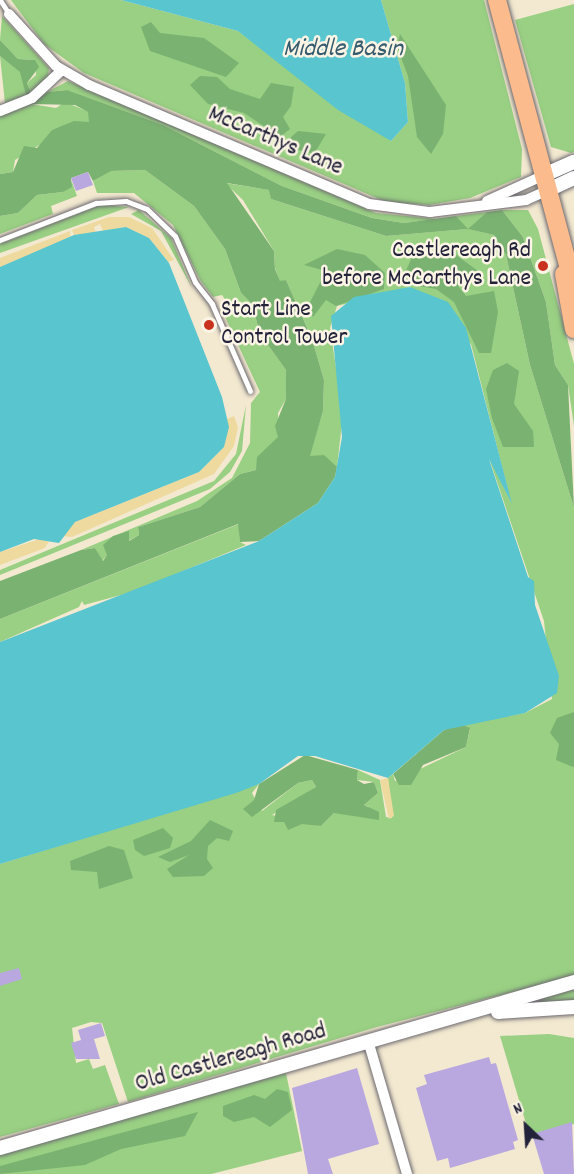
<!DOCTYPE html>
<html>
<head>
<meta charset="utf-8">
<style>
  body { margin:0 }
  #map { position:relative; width:574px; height:1174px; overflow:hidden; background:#f3e9d0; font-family:Dekko,sans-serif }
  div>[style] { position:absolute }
  .green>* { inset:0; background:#99d083 }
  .forest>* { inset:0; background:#7ab271 }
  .sand>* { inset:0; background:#eeda9e }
  .water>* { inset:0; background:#58c5cf }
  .building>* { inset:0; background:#b9a8df }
  .roads { filter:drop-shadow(0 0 2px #6b686f) drop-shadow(0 0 2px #6b686f) }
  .service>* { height:5px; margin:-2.5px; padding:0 2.5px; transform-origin:2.5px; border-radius:2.5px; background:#fff }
  .minor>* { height:10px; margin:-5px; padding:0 5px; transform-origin:5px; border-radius:5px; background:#fff }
  .tertiary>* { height:14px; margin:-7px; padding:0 7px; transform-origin:7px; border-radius:7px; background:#fff }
  .primary>* { height:18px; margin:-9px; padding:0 9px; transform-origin:9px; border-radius:9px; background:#fbbb8c }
  .dots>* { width:16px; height:16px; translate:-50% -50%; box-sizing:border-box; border:3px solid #fcf5e5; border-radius:50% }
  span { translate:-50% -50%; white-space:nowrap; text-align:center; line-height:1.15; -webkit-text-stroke:5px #fcf5e5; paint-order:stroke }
  .street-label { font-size:24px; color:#22223b }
  .poi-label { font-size:24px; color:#22223b }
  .right { translate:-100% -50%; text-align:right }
  .left { translate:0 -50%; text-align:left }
  .water-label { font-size:26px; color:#355b6f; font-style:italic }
  .north { position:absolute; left:496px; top:1096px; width:60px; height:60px; -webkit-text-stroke:4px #fcf5e5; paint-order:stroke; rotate:335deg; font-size:16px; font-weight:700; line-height:24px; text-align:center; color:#22223b }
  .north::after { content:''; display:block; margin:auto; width:21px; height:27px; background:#22223b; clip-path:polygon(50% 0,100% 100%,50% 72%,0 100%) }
</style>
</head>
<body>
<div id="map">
  <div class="green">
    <div style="clip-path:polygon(11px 0,121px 0,238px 31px,391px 141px,408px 122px,405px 83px,381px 0,484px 0,522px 149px,521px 177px,470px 198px,429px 205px,386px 202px,84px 73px,44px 44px)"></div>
    <div style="clip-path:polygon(574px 4px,574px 152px,571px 153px,551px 147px,515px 20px)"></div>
    <div style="clip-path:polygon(2px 16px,49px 68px,48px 79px,31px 93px,27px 83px,36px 75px,35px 60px,18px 59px,0 40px)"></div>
    <div style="clip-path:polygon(0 56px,21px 72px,26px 96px,5px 103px)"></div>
    <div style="clip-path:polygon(68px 81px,376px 213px,437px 219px,404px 223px,372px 218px,282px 186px,163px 125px,66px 90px,47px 92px)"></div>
    <div style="clip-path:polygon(65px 102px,89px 112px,89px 123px,52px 130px,46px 141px,15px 160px,13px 172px,0 174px,0 116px,31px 104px,56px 108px)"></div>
    <div style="clip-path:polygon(145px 170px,194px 206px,225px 249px,241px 293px,252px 304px,260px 334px,286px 370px,286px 399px,278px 413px,279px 436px,256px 470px,240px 474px,200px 507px,138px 527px,139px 535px,128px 541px,128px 532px,102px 561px,95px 548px,81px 550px,197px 501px,232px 478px,250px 443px,251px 403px,260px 392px,220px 306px,226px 301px,222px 295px,213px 297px,200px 280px,173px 225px,134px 193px,97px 193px,93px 181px,110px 171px)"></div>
    <div style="clip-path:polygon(72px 182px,77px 196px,51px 206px,53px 214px,0 234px,0 216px,18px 213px,37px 195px,63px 192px)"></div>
    <div style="clip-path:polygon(225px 183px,270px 190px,271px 199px,386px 236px,467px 229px,456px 216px,487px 212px,469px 229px,494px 235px,506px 255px,530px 365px,574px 508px,574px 976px,377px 1027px,128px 1102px,102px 1023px,91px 1022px,72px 1028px,76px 1063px,89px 1059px,93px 1069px,105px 1065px,119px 1104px,0 1137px,0 864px,259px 784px,252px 793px,262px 811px,298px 783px,312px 780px,316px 787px,272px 815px,321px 826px,334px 813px,369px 807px,364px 805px,378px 793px,374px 782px,357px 780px,358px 770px,380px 780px,386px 817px,392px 818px,388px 778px,393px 774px,395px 781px,466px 747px,470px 729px,460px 724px,525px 713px,552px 699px,544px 621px,486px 449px,511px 502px,471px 344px,410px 287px,337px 306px,330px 328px,343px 414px,337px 467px,309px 457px,323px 411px,324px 380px,312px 339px,286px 280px,280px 282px,275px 268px,274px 251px,243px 200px)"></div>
    <div style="clip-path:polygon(101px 205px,129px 207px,0 253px,0 244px)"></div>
    <div style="clip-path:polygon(139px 210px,171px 238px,192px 288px,161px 231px,131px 214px)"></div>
    <div style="clip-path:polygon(502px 210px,528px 210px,538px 229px,574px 364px,574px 426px,568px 385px,555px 365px,546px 302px,523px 237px)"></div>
    <div style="clip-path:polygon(246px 405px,242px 451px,230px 472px,210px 489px,0 575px,0 570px,214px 481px,236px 454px)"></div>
    <div style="clip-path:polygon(239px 524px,240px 542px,246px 545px,132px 592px,84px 605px,82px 601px,79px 607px,0 642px,0 619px)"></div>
    <div style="clip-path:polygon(574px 987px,574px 1003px,539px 1004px,538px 995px)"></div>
    <div style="clip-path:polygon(549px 1034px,574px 1038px,574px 1124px,530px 1137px,500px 1036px)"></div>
    <div style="clip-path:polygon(286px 1073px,302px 1151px,211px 1174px,0 1174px,0 1154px)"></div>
  </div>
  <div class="forest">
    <div style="clip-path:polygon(151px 22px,160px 33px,204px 38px,239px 63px,226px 77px,150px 51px,141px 27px)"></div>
    <div style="clip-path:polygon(400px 34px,446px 105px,443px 134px,431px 154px,417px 137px,408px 76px,397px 47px)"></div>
    <div style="clip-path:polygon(0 40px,18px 59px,35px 60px,39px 67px,27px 83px,31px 93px,26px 96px,20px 72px,0 56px)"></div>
    <div style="clip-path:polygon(200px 76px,217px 77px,230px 89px,260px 99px,271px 83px,294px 87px,291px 106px,283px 117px,290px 129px,280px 137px,244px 113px,208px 104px,190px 85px)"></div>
    <div style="clip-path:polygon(67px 90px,163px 125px,282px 186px,372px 218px,404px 223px,456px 216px,468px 229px,487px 212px,502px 210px,523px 237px,546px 302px,555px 365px,568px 385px,574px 508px,530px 365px,506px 255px,494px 235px,468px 229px,386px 236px,271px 199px,269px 190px,227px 183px,274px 251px,275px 269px,280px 281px,286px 280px,312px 339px,324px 380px,323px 411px,310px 456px,324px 455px,337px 467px,335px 477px,318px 503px,259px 541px,240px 542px,238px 524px,0 619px,0 581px,81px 550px,95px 548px,103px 561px,107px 555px,103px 545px,113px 536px,129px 531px,129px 541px,139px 535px,138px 527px,200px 507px,240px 474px,256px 470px,257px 457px,278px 437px,275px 426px,286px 399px,286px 370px,260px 334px,252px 304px,241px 293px,225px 249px,194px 206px,145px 170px,111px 171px,93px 181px,88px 172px,71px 178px,72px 187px,63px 192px,37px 195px,18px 213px,0 216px,0 174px,13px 172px,24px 146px,37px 148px,52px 130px,74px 121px,89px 122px,88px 112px,75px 105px,31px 104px,47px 92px)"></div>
    <div style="clip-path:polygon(298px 131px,326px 134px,314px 154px,292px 148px,289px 139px)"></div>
    <div style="clip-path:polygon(337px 249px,365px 255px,385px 273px,384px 289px,336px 306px,326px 300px,313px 317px,307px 308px,326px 271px,304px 265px)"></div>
    <div style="clip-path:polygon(452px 252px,478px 271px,458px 286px,466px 296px,494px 291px,498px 312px,491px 353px,479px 353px,454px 302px,436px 289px,407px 284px,405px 273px,412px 257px)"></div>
    <div style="clip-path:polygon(507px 363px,519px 371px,514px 404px,533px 431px,534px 447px,503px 447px,492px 418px,486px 389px,493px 370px)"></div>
    <div style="clip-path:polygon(574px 712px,574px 766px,573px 767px,556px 760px,559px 744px,550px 733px,557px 718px)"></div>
    <div style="clip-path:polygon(460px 724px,470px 728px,466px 747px,423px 765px,411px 785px,399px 785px,393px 774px,444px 730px)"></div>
    <div style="clip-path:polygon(305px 755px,358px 770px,357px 780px,364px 784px,374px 782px,378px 793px,364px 805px,379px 812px,379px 820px,334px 813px,321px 826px,302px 824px,288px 830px,284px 822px,274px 822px,276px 810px,316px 787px,312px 780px,298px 783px,252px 817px,243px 809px,254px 800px,259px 784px)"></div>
    <div style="clip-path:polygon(210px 820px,233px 831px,229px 841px,217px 838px,208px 846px,207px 859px,213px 868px,204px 876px,173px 877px,167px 869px,189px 855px,170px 862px,158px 857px,191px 841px)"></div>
    <div style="clip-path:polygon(163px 828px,173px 838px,170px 848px,144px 856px,135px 850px,133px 840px)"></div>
    <div style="clip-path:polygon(109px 846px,124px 850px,133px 878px,99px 889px,97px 872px,71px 870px,70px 861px)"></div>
    <div style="clip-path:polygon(277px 1089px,288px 1092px,292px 1110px,270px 1127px,254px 1117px,234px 1122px,223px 1116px,223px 1106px,254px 1095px,265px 1099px)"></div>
    <div style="clip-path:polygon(198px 1112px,185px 1136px,121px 1149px,85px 1165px,0 1174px,0 1166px)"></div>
  </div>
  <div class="sand">
    <div style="clip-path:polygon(109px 217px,129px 217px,152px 228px,174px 260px,168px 262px,149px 238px,126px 227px,103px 231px,100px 224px,94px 227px,96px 233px,74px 235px,72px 230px)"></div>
    <div style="clip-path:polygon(70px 231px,71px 240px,0 267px,0 258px)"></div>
    <div style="clip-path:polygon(234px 416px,238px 427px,234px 446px,214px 474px,72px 537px,61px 536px,75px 522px,199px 472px,224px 447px,227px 419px)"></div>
    <div style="clip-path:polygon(43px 538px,49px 541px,45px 548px,0 565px,0 552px)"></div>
    <div style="clip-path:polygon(388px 778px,394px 816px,389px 819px,380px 780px)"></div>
  </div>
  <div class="water">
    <div style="clip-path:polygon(121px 0,381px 0,405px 83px,408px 122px,391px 141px,338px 110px,238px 31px)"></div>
    <div style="clip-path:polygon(126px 227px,149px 238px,169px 263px,222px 397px,229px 427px,224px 447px,199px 472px,75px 522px,59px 543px,34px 539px,0 552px,0 267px,74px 235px)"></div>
    <div style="clip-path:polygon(410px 287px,448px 302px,466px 328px,512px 504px,489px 459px,528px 577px,534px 581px,535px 605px,559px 676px,557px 693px,525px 713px,444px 730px,388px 778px,315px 756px,298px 756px,259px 784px,236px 793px,0 864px,0 642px,259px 541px,318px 503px,335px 477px,342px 437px,331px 316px,354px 297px)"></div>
  </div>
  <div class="building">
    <div style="clip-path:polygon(88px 172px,93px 185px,76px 191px,71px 178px)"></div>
    <div style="clip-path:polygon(19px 968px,22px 979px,0 986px,0 973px)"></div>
    <div style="clip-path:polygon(101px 1023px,105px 1036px,94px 1039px,100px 1059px,76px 1059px,71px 1043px,81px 1040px,78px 1030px)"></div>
    <div style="clip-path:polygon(489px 1057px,491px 1064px,496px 1063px,518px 1140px,513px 1142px,515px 1149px,450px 1168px,448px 1158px,437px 1161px,416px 1088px,427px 1084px,424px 1075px)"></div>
    <div style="clip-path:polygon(357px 1068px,379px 1144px,328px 1159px,333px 1174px,308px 1174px,292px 1088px)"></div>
    <div style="clip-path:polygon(572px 1122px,574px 1174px,544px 1174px,532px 1134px)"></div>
  </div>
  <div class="roads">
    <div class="service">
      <div style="left:0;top:0;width:17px;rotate:57deg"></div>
      <div style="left:0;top:240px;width:103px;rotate:-21.1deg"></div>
      <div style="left:96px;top:203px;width:30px;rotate:-4deg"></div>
      <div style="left:126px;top:201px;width:22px;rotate:21deg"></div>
      <div style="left:147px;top:209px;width:39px;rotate:44deg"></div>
      <div style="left:175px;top:236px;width:50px;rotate:66.5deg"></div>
      <div style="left:195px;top:282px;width:28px;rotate:52deg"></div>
      <div style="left:212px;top:304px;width:95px;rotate:66.4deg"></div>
    </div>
    <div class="minor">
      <div style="left:9px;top:14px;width:70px;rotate:47.9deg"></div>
      <div style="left:56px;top:66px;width:38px;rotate:30deg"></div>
      <div style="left:89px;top:85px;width:304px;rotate:23deg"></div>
      <div style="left:369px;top:204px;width:62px;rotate:7.5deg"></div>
      <div style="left:430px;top:212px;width:97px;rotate:-7.1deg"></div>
      <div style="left:526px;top:200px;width:22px;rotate:-24deg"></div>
      <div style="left:0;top:111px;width:35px;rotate:-22deg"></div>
      <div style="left:32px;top:98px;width:41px;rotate:-43deg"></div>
      <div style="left:487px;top:201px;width:60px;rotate:-24.4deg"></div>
      <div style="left:369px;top:1044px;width:135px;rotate:73.7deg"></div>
    </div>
    <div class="tertiary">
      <div style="left:542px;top:176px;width:35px;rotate:-24deg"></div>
      <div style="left:546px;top:191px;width:31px;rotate:-25deg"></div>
      <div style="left:498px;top:1012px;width:76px;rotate:-3.8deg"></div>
      <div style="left:0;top:1148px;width:598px;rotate:-16.13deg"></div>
    </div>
    <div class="primary">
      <div style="left:497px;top:0;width:297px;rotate:75deg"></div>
      <div style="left:564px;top:274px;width:56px;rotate:79.7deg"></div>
    </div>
  </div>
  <div class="dots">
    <div style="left:543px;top:266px;background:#c8321e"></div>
    <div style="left:209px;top:325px;background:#c8321e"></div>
  </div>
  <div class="street-label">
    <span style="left:275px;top:142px;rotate:23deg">McCarthys Lane</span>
    <span style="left:231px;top:1059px;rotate:-16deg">Old Castlereagh Road</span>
  </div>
  <div class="poi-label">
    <span class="right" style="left:531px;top:266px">Castlereagh Rd<br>before McCarthys Lane</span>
    <span class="left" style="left:221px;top:325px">Start Line<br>Control Tower</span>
  </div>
  <div class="water-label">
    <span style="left:343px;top:50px">Middle Basin</span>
  </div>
  <div class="north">N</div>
</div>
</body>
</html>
